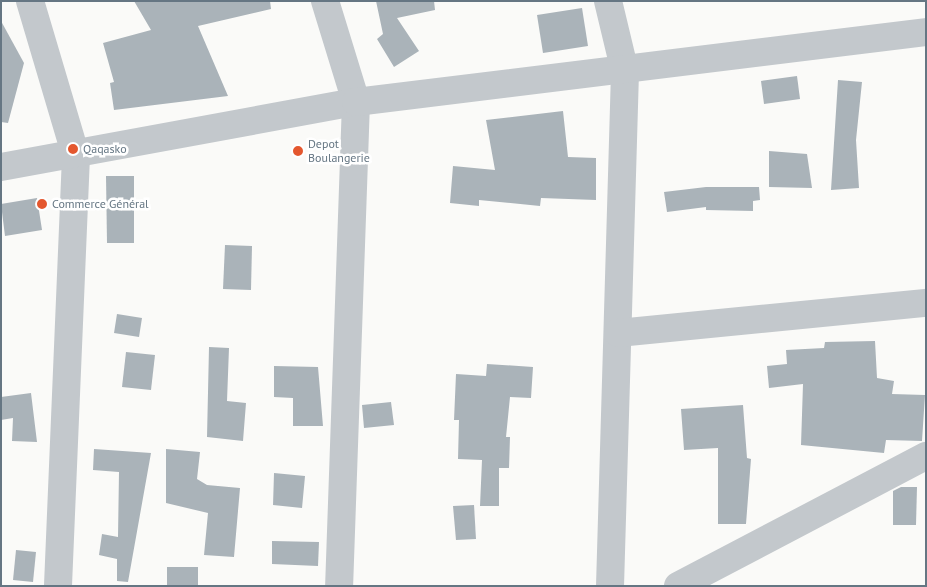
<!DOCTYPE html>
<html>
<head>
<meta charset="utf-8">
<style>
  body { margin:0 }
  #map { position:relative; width:927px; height:587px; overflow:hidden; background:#fafaf8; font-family:"PT Sans",sans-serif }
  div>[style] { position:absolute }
  .building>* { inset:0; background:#aab3b9 }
  .minor>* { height:28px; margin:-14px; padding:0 14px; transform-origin:14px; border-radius:14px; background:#c3c8cc }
  .dots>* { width:14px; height:14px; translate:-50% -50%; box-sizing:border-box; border:2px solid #fff; border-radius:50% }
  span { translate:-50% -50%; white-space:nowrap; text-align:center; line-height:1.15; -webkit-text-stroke:5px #fff; paint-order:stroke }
  .poi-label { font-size:12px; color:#657683 }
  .left { translate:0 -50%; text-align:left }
  .frame { position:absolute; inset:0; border:2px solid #657683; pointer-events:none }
</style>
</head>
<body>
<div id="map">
  <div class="building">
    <div style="clip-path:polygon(134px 1px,270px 1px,271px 9px,198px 26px,228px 96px,114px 110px,110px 83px,114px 82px,103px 43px,151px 30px)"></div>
    <div style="clip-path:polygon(376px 1px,434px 1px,435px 10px,397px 18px,419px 51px,394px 67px,377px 39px,383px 34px)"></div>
    <div style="clip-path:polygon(582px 8px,588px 46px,543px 53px,537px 15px)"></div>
    <div style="clip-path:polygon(1px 21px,24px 63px,8px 123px,1px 122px)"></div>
    <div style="clip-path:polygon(797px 76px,800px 99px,764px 104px,761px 81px)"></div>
    <div style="clip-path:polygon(838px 80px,862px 82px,856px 140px,859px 188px,831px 190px)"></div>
    <div style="clip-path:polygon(563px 111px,568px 157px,596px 158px,596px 200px,541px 198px,540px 206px,479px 200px,479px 206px,450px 203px,453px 166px,495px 170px,486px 120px)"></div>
    <div style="clip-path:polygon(769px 151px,807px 154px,812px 188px,769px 187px)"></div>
    <div style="clip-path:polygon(106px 176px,134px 176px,134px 243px,107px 243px)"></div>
    <div style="clip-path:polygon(706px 187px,759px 187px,760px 200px,753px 201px,753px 211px,706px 210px,706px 207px,667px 212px,664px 192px)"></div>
    <div style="clip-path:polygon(37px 198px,42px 230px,5px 236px,1px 204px)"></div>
    <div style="clip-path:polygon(225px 245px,252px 246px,251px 290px,223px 289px)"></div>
    <div style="clip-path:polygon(117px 314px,142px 318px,139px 337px,114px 333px)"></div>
    <div style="clip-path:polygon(875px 341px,877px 378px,894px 381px,892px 394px,925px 395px,922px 441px,886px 440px,884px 453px,801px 445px,803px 384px,769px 388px,767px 366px,787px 364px,786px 350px,824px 348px,825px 342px)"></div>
    <div style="clip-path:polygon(209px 347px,229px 348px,227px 401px,246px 403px,243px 441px,207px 437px)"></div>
    <div style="clip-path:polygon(126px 352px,155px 355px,151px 390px,122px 387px)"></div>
    <div style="clip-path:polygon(487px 364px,533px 367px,531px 398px,510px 397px,506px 437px,510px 437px,509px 468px,499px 468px,499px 506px,480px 506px,482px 460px,458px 459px,459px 420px,454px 420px,456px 374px,486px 376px)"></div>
    <div style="clip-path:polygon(274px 366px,318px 367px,323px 426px,293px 426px,293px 398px,274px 397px)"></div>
    <div style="clip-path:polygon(31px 393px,37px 442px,12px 441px,13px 418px,1px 420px,1px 397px)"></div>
    <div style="clip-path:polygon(391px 402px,394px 425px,364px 428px,362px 405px)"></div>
    <div style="clip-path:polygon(743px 405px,747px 458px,751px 459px,746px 524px,718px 524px,718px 448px,684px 450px,681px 409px)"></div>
    <div style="clip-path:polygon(94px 449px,151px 453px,128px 582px,117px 581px,117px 559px,99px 555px,102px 534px,118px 537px,119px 472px,93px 470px)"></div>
    <div style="clip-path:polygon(166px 449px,200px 452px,197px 479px,207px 485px,240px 488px,234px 557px,204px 555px,208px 513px,166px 503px)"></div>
    <div style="clip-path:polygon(274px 473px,305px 476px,302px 508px,273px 505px)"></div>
    <div style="clip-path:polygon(901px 487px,917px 487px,916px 525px,893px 525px,893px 491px)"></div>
    <div style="clip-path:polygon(474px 505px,476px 539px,456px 540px,453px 506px)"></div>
    <div style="clip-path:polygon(272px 541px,319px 542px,318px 566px,272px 564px)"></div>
    <div style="clip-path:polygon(16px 550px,36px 552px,33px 582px,13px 580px)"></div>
    <div style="clip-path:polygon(167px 567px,198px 567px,198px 586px,167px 586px)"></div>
  </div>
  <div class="minor">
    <div style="left:30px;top:1px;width:162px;rotate:73.5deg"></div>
    <div style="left:76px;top:156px;width:430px;rotate:92.4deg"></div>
    <div style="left:325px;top:1px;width:106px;rotate:72.9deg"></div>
    <div style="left:356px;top:102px;width:484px;rotate:92deg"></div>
    <div style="left:608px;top:1px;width:73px;rotate:76.5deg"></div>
    <div style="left:625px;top:72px;width:514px;rotate:91.67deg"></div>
    <div style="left:1px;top:167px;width:361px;rotate:-10.4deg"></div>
    <div style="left:356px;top:102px;width:574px;rotate:-7deg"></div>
    <div style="left:618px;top:333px;width:309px;rotate:-5.6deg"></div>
    <div style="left:678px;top:586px;width:280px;rotate:-27.7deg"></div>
  </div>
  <div class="dots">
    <div style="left:73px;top:149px;background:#e4572e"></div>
    <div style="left:298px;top:151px;background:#e4572e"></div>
    <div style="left:42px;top:204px;background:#e4572e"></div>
  </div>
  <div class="poi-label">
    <span class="left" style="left:308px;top:151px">Depot<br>Boulangerie</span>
    <span class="left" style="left:83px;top:149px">Qaqasko</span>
    <span class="left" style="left:52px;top:204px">Commerce Général</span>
  </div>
  <div class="frame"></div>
</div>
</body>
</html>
